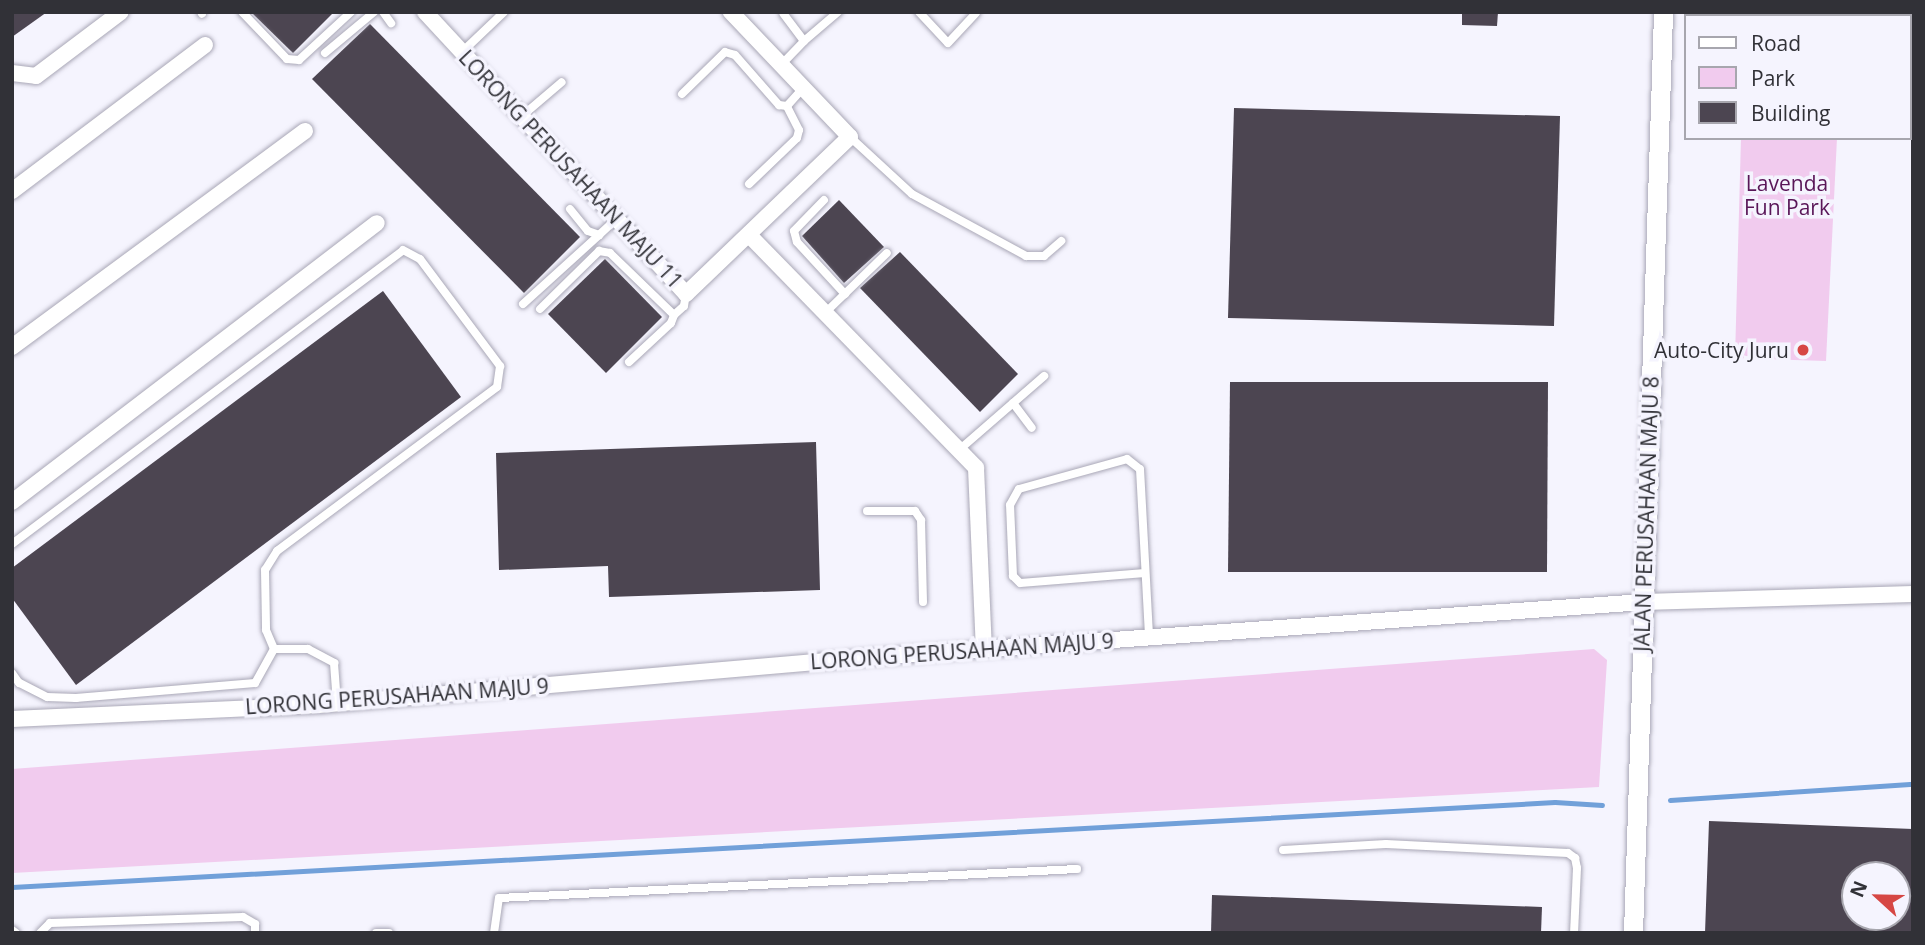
<!DOCTYPE html>
<html>
<head>
<meta charset="utf-8">
<style>
  body { margin:0 }
  #map { position:relative; width:1925px; height:945px; overflow:hidden; background:#f5f4fe; font-family:"Open Sans",sans-serif }
  div>[style] { position:absolute }
  .green>* { inset:0; background:#f1cbee }
  .stream>* { height:5px; margin:-2.5px; padding:0 2.5px; transform-origin:2.5px; border-radius:2.5px; background:#71a0d9 }
  .building>* { inset:0; background:#4c4551 }
  .roads { filter:drop-shadow(0 0 2px #a9a7b6) drop-shadow(0 0 2px #a9a7b6) }
  .service>* { height:8px; margin:-4px; padding:0 4px; transform-origin:4px; border-radius:4px; background:#fff }
  .minor>* { height:16px; margin:-8px; padding:0 8px; transform-origin:8px; border-radius:8px; background:#fff }
  .tertiary>* { height:19px; margin:-9.5px; padding:0 9.5px; transform-origin:9.5px; border-radius:9.5px; background:#fff }
  .dots>* { width:19px; height:19px; translate:-50% -50%; box-sizing:border-box; border:4px solid #f5f4fe; border-radius:50% }
  span { translate:-50% -50%; white-space:nowrap; text-align:center; line-height:1.15; -webkit-text-stroke:7px #f5f4fe; paint-order:stroke }
  .street-label { font-size:21px; color:#313137 }
  .park-label { font-size:21px; color:#591658 }
  .poi-label { font-size:21px; color:#313137 }
  .right { translate:-100% -50%; text-align:right }
  .frame { position:absolute; inset:0; border:14px solid #313137; pointer-events:none }
  .legend { position:absolute; left:1684px; top:14px; width:228px; height:126px; box-sizing:border-box; background:#f5f4fe; border:2px solid #a7a6ae; margin:0; padding:9px 12px; list-style:none; font-size:21px; color:#313137 }
  .legend li { display:flex; align-items:center; gap:14px; height:35px }
  .legend b { width:35px; border:2px solid #a7a6ae }
  .north { position:absolute; left:1841px; top:861px; width:70px; height:70px; box-sizing:border-box; background:#f5f4fe; border:2px solid #a7a6ae; border-radius:50%; rotate:292deg; font-size:19px; font-weight:700; line-height:28px; text-align:center; color:#313137 }
  .north::after { content:''; display:block; margin:auto; width:24px; height:32px; background:#d64744; clip-path:polygon(50% 0,100% 100%,50% 72%,0 100%) }
</style>
</head>
<body>
<div id="map">
  <div class="green">
    <div style="clip-path:polygon(1745px 12px,1843px 12px,1745px 16px)"></div>
    <div style="clip-path:polygon(1741px 138px,1837px 138px,1826px 361px,1735px 358px)"></div>
    <div style="clip-path:polygon(1594px 649px,1607px 660px,1599px 787px,12px 873px,12px 769px)"></div>
  </div>
  <div class="stream">
    <div style="left:1670px;top:800px;width:244px;rotate:-3.8deg"></div>
    <div style="left:12px;top:887px;width:1545px;rotate:-3.15deg"></div>
    <div style="left:1555px;top:802px;width:47px;rotate:3.7deg"></div>
  </div>
  <div class="building">
    <div style="clip-path:polygon(12px 12px,47px 12px,12px 37px)"></div>
    <div style="clip-path:polygon(251px 12px,334px 12px,293px 53px)"></div>
    <div style="clip-path:polygon(1462px 12px,1498px 12px,1497px 26px,1462px 25px)"></div>
    <div style="clip-path:polygon(370px 24px,580px 237px,524px 293px,312px 79px)"></div>
    <div style="clip-path:polygon(1234px 108px,1560px 116px,1554px 326px,1228px 318px)"></div>
    <div style="clip-path:polygon(839px 200px,884px 247px,844px 283px,802px 236px)"></div>
    <div style="clip-path:polygon(900px 252px,1018px 374px,980px 412px,860px 288px)"></div>
    <div style="clip-path:polygon(605px 259px,662px 317px,606px 373px,548px 314px)"></div>
    <div style="clip-path:polygon(383px 291px,461px 397px,76px 685px,12px 598px,12px 568px)"></div>
    <div style="clip-path:polygon(1230px 382px,1548px 382px,1547px 572px,1228px 572px)"></div>
    <div style="clip-path:polygon(816px 442px,820px 590px,609px 597px,608px 566px,499px 570px,496px 453px)"></div>
    <div style="clip-path:polygon(evenodd,1709px 821px,1913px 829px,1913px 933px,1705px 933px,1709px 821px,1855px 875px,1897px 875px,1897px 917px,1855px 917px,1855px 875px)"></div>
    <div style="clip-path:polygon(1212px 895px,1542px 907px,1541px 933px,1211px 933px)"></div>
  </div>
  <div class="roads">
    <div class="service">
      <div style="left:201px;top:12px;width:2px;rotate:63deg"></div>
      <div style="left:242px;top:12px;width:65px;rotate:46.2deg"></div>
      <div style="left:287px;top:59px;width:12px;rotate:5deg"></div>
      <div style="left:299px;top:60px;width:71px;rotate:-42.7deg"></div>
      <div style="left:383px;top:12px;width:14px;rotate:54deg"></div>
      <div style="left:919px;top:12px;width:42px;rotate:46.9deg"></div>
      <div style="left:948px;top:43px;width:41px;rotate:-47deg"></div>
      <div style="left:804px;top:41px;width:45px;rotate:-40.5deg"></div>
      <div style="left:462px;top:52px;width:58px;rotate:-43.6deg"></div>
      <div style="left:325px;top:53px;width:64px;rotate:-39.9deg"></div>
      <div style="left:781px;top:65px;width:33px;rotate:-46deg"></div>
      <div style="left:804px;top:41px;width:34px;rotate:-127deg"></div>
      <div style="left:682px;top:94px;width:60px;rotate:-44.3deg"></div>
      <div style="left:725px;top:52px;width:10px;rotate:17deg"></div>
      <div style="left:735px;top:55px;width:67px;rotate:48.7deg"></div>
      <div style="left:779px;top:105px;width:8px;rotate:7deg"></div>
      <div style="left:787px;top:106px;width:24px;rotate:-48deg"></div>
      <div style="left:522px;top:116px;width:52px;rotate:-40.4deg"></div>
      <div style="left:850px;top:137px;width:84px;rotate:42.6deg"></div>
      <div style="left:912px;top:194px;width:130px;rotate:28.5deg"></div>
      <div style="left:1026px;top:256px;width:18px"></div>
      <div style="left:1044px;top:256px;width:23px;rotate:-41deg"></div>
      <div style="left:749px;top:184px;width:66px;rotate:-43.8deg"></div>
      <div style="left:797px;top:138px;width:8px;rotate:-76deg"></div>
      <div style="left:799px;top:130px;width:27px;rotate:-117deg"></div>
      <div style="left:824px;top:200px;width:43px;rotate:134.1deg"></div>
      <div style="left:794px;top:231px;width:11px;rotate:75deg"></div>
      <div style="left:797px;top:242px;width:71px;rotate:47.3deg"></div>
      <div style="left:570px;top:209px;width:28px;rotate:51deg"></div>
      <div style="left:588px;top:231px;width:12px;rotate:20deg"></div>
      <div style="left:599px;top:235px;width:23px;rotate:-43deg"></div>
      <div style="left:523px;top:304px;width:103px;rotate:-42.2deg"></div>
      <div style="left:540px;top:309px;width:83px;rotate:-44.5deg"></div>
      <div style="left:599px;top:251px;width:11px;rotate:10deg"></div>
      <div style="left:610px;top:253px;width:89px;rotate:44.1deg"></div>
      <div style="left:674px;top:315px;width:13px;rotate:-42deg"></div>
      <div style="left:684px;top:306px;width:12px;rotate:-81deg"></div>
      <div style="left:825px;top:313px;width:86px;rotate:-44.1deg"></div>
      <div style="left:629px;top:362px;width:57px;rotate:-42.9deg"></div>
      <div style="left:671px;top:323px;width:9px;rotate:-69deg"></div>
      <div style="left:1013px;top:403px;width:31px;rotate:53deg"></div>
      <div style="left:959px;top:450px;width:113px;rotate:-41deg"></div>
      <div style="left:867px;top:511px;width:48px"></div>
      <div style="left:915px;top:511px;width:11px;rotate:56deg"></div>
      <div style="left:921px;top:520px;width:82px;rotate:88.6deg"></div>
      <div style="left:12px;top:544px;width:489px;rotate:-36.9deg"></div>
      <div style="left:403px;top:250px;width:19px;rotate:28deg"></div>
      <div style="left:420px;top:259px;width:134px;rotate:53.2deg"></div>
      <div style="left:500px;top:366px;width:21px;rotate:98deg"></div>
      <div style="left:497px;top:387px;width:274px;rotate:143.3deg"></div>
      <div style="left:277px;top:551px;width:22px;rotate:122deg"></div>
      <div style="left:265px;top:570px;width:60px;rotate:89deg"></div>
      <div style="left:266px;top:630px;width:21px;rotate:67deg"></div>
      <div style="left:274px;top:649px;width:39px;rotate:119deg"></div>
      <div style="left:255px;top:683px;width:180px;rotate:175.2deg"></div>
      <div style="left:76px;top:698px;width:29px;rotate:-178deg"></div>
      <div style="left:47px;top:697px;width:31px;rotate:-153deg"></div>
      <div style="left:19px;top:683px;width:12px;rotate:-125deg"></div>
      <div style="left:1145px;top:573px;width:125px;rotate:175.4deg"></div>
      <div style="left:1020px;top:583px;width:10px;rotate:-135deg"></div>
      <div style="left:1013px;top:576px;width:71px;rotate:-92.4deg"></div>
      <div style="left:1010px;top:505px;width:18px;rotate:-61deg"></div>
      <div style="left:1019px;top:489px;width:112px;rotate:-15.5deg"></div>
      <div style="left:1127px;top:459px;width:16px;rotate:38deg"></div>
      <div style="left:1140px;top:469px;width:168px;rotate:86.9deg"></div>
      <div style="left:274px;top:649px;width:34px"></div>
      <div style="left:308px;top:649px;width:30px;rotate:28deg"></div>
      <div style="left:334px;top:663px;width:41px;rotate:85.8deg"></div>
      <div style="left:1283px;top:850px;width:103px;rotate:-3.3deg"></div>
      <div style="left:1386px;top:844px;width:182px;rotate:2.8deg"></div>
      <div style="left:1568px;top:853px;width:9px;rotate:36deg"></div>
      <div style="left:1575px;top:858px;width:10px;rotate:79deg"></div>
      <div style="left:1577px;top:868px;width:65px;rotate:92.6deg"></div>
      <div style="left:12px;top:930px;width:5px;rotate:37deg"></div>
      <div style="left:40px;top:933px;width:14px;rotate:-45deg"></div>
      <div style="left:50px;top:923px;width:193px;rotate:-1.8deg"></div>
      <div style="left:243px;top:917px;width:14px;rotate:30deg"></div>
      <div style="left:255px;top:924px;width:9px;rotate:90deg"></div>
      <div style="left:376px;top:933px;width:13px"></div>
      <div style="left:494px;top:933px;width:35px;rotate:-82deg"></div>
      <div style="left:499px;top:898px;width:579px;rotate:-2.87deg"></div>
    </div>
    <div class="minor">
      <div style="left:425px;top:12px;width:384px;rotate:47.2deg"></div>
      <div style="left:686px;top:294px;width:227px;rotate:-43.8deg"></div>
      <div style="left:850px;top:137px;width:173px;rotate:-133.6deg"></div>
      <div style="left:12px;top:73px;width:24px;rotate:7deg"></div>
      <div style="left:36px;top:76px;width:106px;rotate:-37deg"></div>
      <div style="left:12px;top:191px;width:242px;rotate:-37.1deg"></div>
      <div style="left:749px;top:235px;width:325px;rotate:45.7deg"></div>
      <div style="left:976px;top:468px;width:180px;rotate:87.5deg"></div>
      <div style="left:12px;top:347px;width:364px;rotate:-36.4deg"></div>
      <div style="left:12px;top:502px;width:459px;rotate:-37.4deg"></div>
      <div style="left:12px;top:719px;width:306px;rotate:-2.6deg"></div>
      <div style="left:318px;top:705px;width:546px;rotate:-4.94deg"></div>
      <div style="left:862px;top:658px;width:783px;rotate:-4.1deg"></div>
      <div style="left:1643px;top:602px;width:270px;rotate:-1.7deg"></div>
    </div>
    <div class="tertiary">
      <div style="left:1633px;top:933px;width:921px;rotate:-88.13deg"></div>
    </div>
  </div>
  <div class="dots">
    <div style="left:1803px;top:350px;background:#d64744"></div>
  </div>
  <div class="street-label">
    <span style="left:571px;top:169px;rotate:47deg">LORONG PERUSAHAAN MAJU 11</span>
    <span style="left:1646px;top:514px;rotate:-88deg">JALAN PERUSAHAAN MAJU 8</span>
    <span style="left:962px;top:651px;rotate:-4deg">LORONG PERUSAHAAN MAJU 9</span>
    <span style="left:397px;top:696px;rotate:-4deg">LORONG PERUSAHAAN MAJU 9</span>
  </div>
  <div class="park-label">
    <span style="left:1787px;top:195px">Lavenda<br>Fun Park</span>
  </div>
  <div class="poi-label">
    <span class="right" style="left:1789px;top:350px">Auto-City Juru</span>
  </div>
  <div class="frame"></div>
  <ul class="legend">
  <li><b style="height:9px;background:#fff"></b>Road</li>
  <li><b style="height:19px;background:#f1cbee"></b>Park</li>
  <li><b style="height:19px;background:#4c4551"></b>Building</li>
  </ul>
  <div class="north">N</div>
</div>
</body>
</html>
